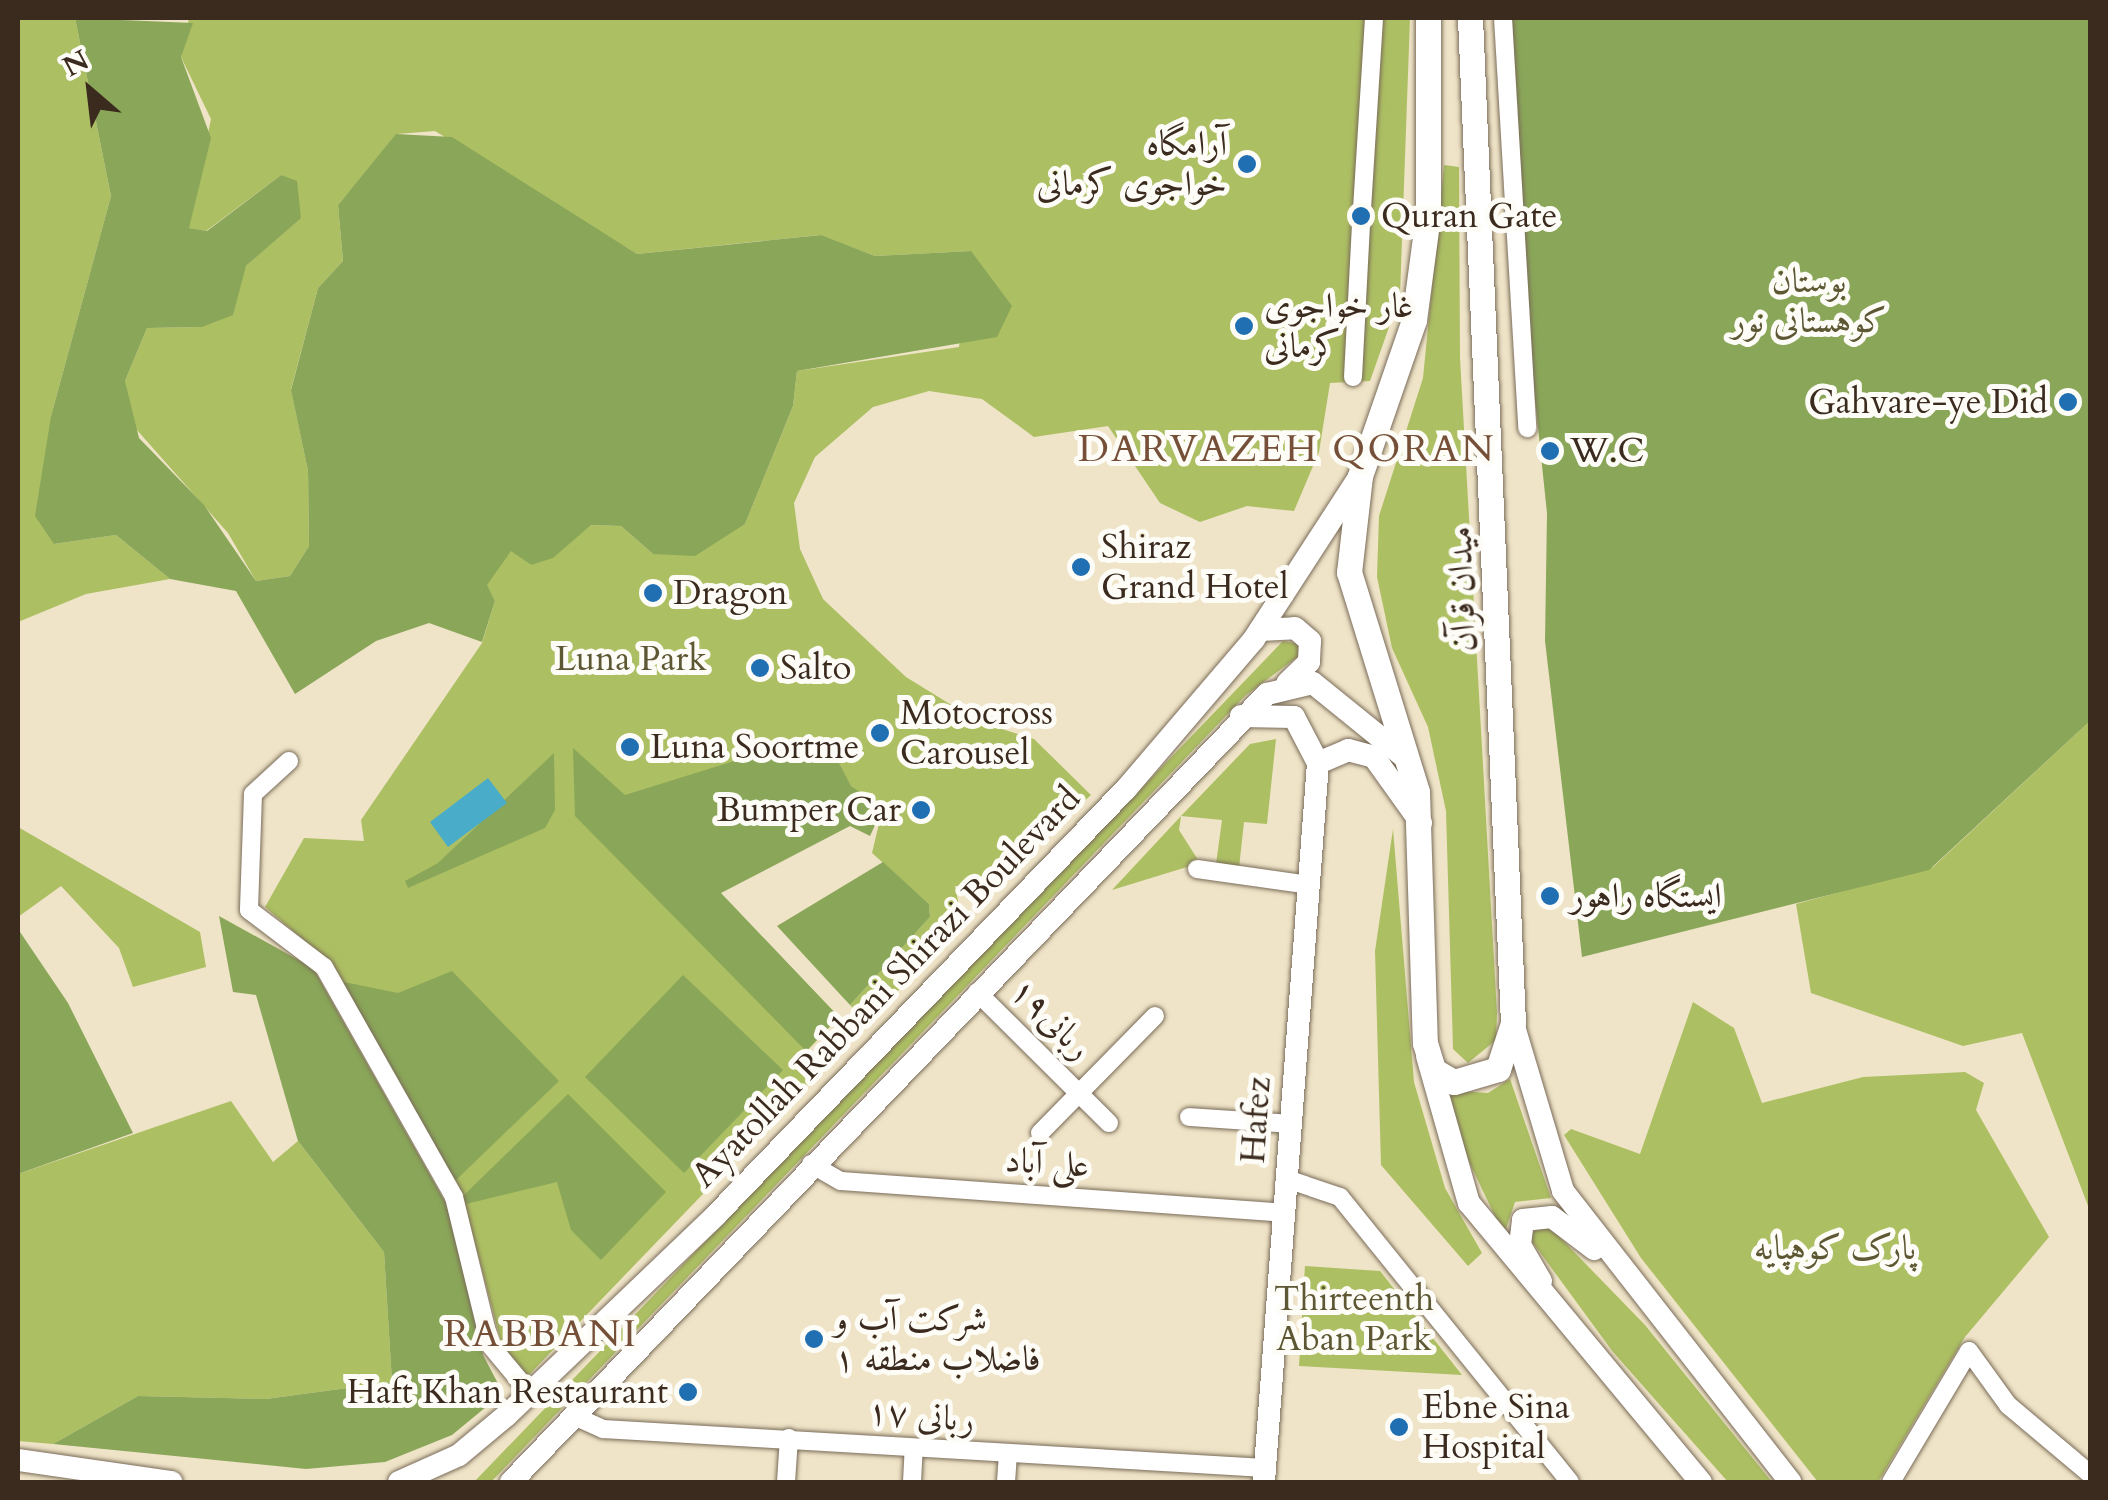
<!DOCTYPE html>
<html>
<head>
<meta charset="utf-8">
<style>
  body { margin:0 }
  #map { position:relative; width:2108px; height:1500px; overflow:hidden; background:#efe4c7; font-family:Cardo,Amiri,serif }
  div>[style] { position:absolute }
  .green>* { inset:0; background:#adbf63 }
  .forest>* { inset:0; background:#8aa659 }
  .water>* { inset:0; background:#49adc9 }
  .roads { filter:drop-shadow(0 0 2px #7a6b59) drop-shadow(0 0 2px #7a6b59) }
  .minor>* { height:18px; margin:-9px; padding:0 9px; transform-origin:9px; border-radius:9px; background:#fff }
  .major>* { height:22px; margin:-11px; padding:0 11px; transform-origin:11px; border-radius:11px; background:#fff }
  .highway>* { height:25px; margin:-12.5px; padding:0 12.5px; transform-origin:12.5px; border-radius:12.5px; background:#fff }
  .dots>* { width:28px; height:28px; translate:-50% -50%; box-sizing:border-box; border:5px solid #fdfcf7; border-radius:50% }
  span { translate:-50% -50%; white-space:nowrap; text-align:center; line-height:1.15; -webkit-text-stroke:10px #fdfcf7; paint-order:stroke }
  .poi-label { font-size:35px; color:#3b2a1e }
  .right { translate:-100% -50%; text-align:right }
  .left { translate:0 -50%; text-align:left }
  .park-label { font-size:35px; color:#5d5733 }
  .street-label { font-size:35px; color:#3b2a1e }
  .neighbourhood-label { font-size:38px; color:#754f38; letter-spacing:2.5px }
  .frame { position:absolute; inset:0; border:20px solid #3b2a1e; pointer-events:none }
  .north { position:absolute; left:40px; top:40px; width:100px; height:100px; -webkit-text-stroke:8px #fdfcf7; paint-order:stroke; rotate:332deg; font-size:28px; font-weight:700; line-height:40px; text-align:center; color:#3b2a1e }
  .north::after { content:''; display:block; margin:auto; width:35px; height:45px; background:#3b2a1e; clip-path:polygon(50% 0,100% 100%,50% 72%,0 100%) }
</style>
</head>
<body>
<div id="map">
  <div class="green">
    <div style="clip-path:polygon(18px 18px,75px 18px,111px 196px,51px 416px,54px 544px,116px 535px,170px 579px,86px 594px,18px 622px)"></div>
    <div style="clip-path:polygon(189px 18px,1410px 18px,1400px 296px,1370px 381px,1330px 383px,1319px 452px,1294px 511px,1247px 506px,1200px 522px,1160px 503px,1108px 426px,1034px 437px,982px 399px,929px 391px,873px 407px,815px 457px,794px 503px,800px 549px,823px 599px,906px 677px,979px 722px,1034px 739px,1091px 795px,1011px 869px,1004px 863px,992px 889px,955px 886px,963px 925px,867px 1022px,850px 1005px,930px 917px,929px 904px,872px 853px,883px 807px,851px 787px,833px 751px,626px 796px,839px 1017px,807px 1051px,824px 1068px,524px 1380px,502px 1346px,461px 1190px,327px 960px,265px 907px,304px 838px,364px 841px,361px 820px,482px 643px,495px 601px,486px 585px,511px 550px,531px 565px,591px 525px,621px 526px,653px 554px,745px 524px,793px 406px,797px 371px,959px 347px,971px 251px,875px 256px,820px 235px,637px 254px,435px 131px,397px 134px,338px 205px,343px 261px,318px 288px,291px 389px,308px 471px,309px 546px,290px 576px,256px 581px,228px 533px,129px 421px,125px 381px,147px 328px,202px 327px,246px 266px,301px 217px,281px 175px,206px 231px,188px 228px,211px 119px,181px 57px)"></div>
    <div style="clip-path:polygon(1444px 165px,1459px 167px,1460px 358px,1497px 1013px,1496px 1040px,1468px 1063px,1453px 1049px,1446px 811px,1428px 727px,1392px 648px,1377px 577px,1379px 516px,1423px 378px)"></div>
    <div style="clip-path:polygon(1283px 641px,1300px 644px,1300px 655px,1246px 695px,491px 1482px,474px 1482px)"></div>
    <div style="clip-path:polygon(2090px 721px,2090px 1211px,2022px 1033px,1963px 1046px,1811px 993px,1796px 904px,1933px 867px)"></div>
    <div style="clip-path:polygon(1276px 739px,1267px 824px,1244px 822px,1239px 868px,1216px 864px,1222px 820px,1181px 816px,1179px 830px,1200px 863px,1112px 890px,1181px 816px,1250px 744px)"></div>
    <div style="clip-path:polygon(18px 827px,200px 932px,206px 967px,133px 987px,119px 948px,61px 886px,18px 917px)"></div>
    <div style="clip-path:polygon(1393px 829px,1414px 1082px,1445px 1188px,1482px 1253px,1468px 1266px,1381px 1165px,1375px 951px)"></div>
    <div style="clip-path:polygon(1693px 1002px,1734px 1028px,1762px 1103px,1863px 1077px,1965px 1072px,1984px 1083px,1976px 1110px,2049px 1237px,1965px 1337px,1878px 1482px,1818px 1482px,1641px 1258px,1564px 1135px,1571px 1129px,1640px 1154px)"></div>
    <div style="clip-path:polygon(1510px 1079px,1551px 1198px,1515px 1202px,1504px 1235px,1449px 1120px,1445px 1090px,1488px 1093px)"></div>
    <div style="clip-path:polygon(231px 1101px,273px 1162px,298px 1141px,384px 1252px,392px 1382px,266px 1399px,138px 1396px,53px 1444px,18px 1441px,18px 1174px)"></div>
    <div style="clip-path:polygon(1546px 1223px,1645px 1325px,1772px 1482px,1728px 1482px,1613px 1352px,1528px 1236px)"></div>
    <div style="clip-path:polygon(1305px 1266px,1380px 1271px,1462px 1375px,1299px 1366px)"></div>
  </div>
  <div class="forest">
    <div style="clip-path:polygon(75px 18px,193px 23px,181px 57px,211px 138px,189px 228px,207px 231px,281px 175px,297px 181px,301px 218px,246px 266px,233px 315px,202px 327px,147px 328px,125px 381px,139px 438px,204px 505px,256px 581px,290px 576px,309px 546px,308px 471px,291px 390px,318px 288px,343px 261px,338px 205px,396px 134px,452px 137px,637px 254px,821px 235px,875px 256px,971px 251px,1012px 306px,997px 337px,797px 371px,793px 406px,745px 524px,695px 556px,653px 554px,621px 526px,591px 525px,553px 558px,531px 565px,511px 551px,487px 585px,495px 601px,482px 642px,429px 623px,376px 641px,295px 694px,236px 591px,170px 579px,116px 535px,54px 544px,35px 516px,51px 416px,111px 196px)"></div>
    <div style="clip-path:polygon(1495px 18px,2090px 18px,2090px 721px,1929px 870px,1582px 957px,1545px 641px,1547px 513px)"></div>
    <div style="clip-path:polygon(573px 748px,625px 795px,760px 753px,833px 751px,851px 786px,883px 808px,870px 836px,850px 826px,721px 893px,839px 1017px,806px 1051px,575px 816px)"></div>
    <div style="clip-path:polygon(554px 753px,555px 810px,545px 828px,408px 888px,405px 881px,438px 863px)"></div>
    <div style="clip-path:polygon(883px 862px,929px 904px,930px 917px,850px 1005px,777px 926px)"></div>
    <div style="clip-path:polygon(219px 916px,313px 968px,456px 1221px,483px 1355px,503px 1393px,452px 1435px,385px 1462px,306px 1469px,53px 1444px,138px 1396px,266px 1399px,392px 1382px,384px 1252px,298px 1141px,256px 995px,233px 992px)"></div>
    <div style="clip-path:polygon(18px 929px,68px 1003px,133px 1133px,18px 1174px)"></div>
    <div style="clip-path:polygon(452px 971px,559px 1081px,455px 1181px,339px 981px,398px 993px)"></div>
    <div style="clip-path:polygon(683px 975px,783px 1070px,684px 1173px,585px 1077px)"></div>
    <div style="clip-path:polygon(568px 1094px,666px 1192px,601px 1260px,571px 1230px,557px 1182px,466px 1204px,463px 1196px)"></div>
  </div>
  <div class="water">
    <div style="clip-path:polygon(488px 778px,507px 803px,448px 847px,430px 822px)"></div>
  </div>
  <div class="roads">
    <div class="minor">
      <div style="left:1503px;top:18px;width:411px;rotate:86.6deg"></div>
      <div style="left:1362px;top:209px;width:191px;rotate:-86.4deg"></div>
      <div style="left:1353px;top:377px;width:154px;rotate:-87deg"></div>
      <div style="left:289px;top:761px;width:49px;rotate:137.5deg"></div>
      <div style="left:253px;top:794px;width:116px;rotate:92deg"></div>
      <div style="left:249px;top:910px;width:94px;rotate:37.2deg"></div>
      <div style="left:324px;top:967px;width:264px;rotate:60.5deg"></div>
      <div style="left:454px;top:1197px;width:152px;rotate:76.3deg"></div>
      <div style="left:490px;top:1345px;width:62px;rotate:50.2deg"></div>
      <div style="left:1197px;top:869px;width:113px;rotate:8.1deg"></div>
      <div style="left:977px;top:992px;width:186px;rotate:44.8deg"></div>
      <div style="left:1189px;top:1117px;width:102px;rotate:3.9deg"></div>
      <div style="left:1040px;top:1133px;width:164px;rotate:-45.5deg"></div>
      <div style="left:811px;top:1164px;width:34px;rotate:30deg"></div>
      <div style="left:841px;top:1181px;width:444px;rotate:4.1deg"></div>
      <div style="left:1287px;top:1179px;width:56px;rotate:18.8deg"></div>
      <div style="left:1340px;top:1197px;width:366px;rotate:51.1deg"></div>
      <div style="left:574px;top:1416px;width:32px;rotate:24deg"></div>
      <div style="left:603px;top:1429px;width:663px;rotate:3.37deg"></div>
      <div style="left:786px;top:1482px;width:44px;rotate:-86.1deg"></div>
      <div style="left:912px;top:1482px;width:33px;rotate:-87deg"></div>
      <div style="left:1006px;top:1482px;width:26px;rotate:-86deg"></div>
      <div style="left:1891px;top:1482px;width:152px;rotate:-59.2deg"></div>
      <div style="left:1969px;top:1351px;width:67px;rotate:54.2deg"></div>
      <div style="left:2008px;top:1405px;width:107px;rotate:40.1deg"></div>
    </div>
    <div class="major">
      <div style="left:1260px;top:630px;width:35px;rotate:-3deg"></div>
      <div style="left:1295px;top:628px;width:20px;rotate:41deg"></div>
      <div style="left:1310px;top:641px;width:21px;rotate:93deg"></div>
      <div style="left:1309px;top:662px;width:30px;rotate:136deg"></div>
      <div style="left:1241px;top:716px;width:53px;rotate:1.1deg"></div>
      <div style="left:1294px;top:717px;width:52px;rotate:62.4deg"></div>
      <div style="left:1318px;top:763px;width:721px;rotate:94.3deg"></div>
      <div style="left:1318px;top:763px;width:33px;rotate:-23deg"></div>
      <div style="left:1348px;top:750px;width:27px;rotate:15deg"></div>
      <div style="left:1374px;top:757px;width:81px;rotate:54.5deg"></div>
      <div style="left:1513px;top:1023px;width:175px;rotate:73.4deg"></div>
      <div style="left:1563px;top:1191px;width:369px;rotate:52deg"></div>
      <div style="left:1427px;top:1056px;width:153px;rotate:74.1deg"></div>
      <div style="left:1469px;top:1203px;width:363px;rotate:50.3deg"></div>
      <div style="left:1541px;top:1281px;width:42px;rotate:-120.3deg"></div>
      <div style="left:1520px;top:1245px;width:25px;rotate:-83deg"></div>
      <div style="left:1523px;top:1220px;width:29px;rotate:-6deg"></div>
      <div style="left:1552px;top:1217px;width:53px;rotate:37.3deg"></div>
      <div style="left:18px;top:1460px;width:155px;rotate:8.2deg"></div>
      <div style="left:399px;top:1482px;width:66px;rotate:-24.2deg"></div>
      <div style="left:459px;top:1455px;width:62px;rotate:-39.8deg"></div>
      <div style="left:507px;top:1415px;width:289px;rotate:-43.7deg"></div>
      <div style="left:716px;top:1215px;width:591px;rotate:-46.1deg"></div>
      <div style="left:1126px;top:789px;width:197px;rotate:-49.5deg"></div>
      <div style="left:1254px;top:639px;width:194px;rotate:-57deg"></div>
      <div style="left:511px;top:1482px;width:1092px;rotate:-46.19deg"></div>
      <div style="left:1267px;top:694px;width:47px;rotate:-13.4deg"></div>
      <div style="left:1313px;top:683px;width:121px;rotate:39deg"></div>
    </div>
    <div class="highway">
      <div style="left:1428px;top:18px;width:197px;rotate:90deg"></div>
      <div style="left:1428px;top:215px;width:106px;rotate:97.6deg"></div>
      <div style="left:1414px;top:320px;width:165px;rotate:109.1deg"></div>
      <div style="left:1360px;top:476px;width:97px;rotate:96.5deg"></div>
      <div style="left:1349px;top:572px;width:230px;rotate:72.8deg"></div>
      <div style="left:1417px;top:792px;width:251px;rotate:88.2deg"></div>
      <div style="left:1425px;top:1043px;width:28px;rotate:73deg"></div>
      <div style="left:1433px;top:1070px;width:24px;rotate:30deg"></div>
      <div style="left:1454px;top:1082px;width:46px;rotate:-16.5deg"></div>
      <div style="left:1498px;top:1069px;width:48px;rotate:-71.9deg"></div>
      <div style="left:1513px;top:1023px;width:1006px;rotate:-92.45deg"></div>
    </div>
  </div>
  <div class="dots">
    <div style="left:1247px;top:164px;background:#1f6fb2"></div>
    <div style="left:1361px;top:216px;background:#1f6fb2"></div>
    <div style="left:1244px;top:326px;background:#1f6fb2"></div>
    <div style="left:2068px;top:402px;background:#1f6fb2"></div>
    <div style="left:1550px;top:451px;background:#1f6fb2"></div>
    <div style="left:1081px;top:567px;background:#1f6fb2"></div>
    <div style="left:653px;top:593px;background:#1f6fb2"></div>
    <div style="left:760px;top:668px;background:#1f6fb2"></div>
    <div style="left:880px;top:733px;background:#1f6fb2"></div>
    <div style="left:630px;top:747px;background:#1f6fb2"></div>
    <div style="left:921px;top:810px;background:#1f6fb2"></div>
    <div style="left:1550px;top:896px;background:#1f6fb2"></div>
    <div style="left:814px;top:1339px;background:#1f6fb2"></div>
    <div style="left:688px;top:1392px;background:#1f6fb2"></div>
    <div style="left:1399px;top:1427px;background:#1f6fb2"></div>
  </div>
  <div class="poi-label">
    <span class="right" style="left:1227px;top:164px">آرامگاه<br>خواجوی کرمانی</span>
    <span class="left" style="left:1381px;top:216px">Quran Gate</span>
    <span class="left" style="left:1264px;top:326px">غار خواجوی<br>کرمانی</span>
    <span class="right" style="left:2048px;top:402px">Gahvare-ye Did</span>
    <span class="left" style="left:1570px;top:451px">W.C</span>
    <span class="left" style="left:1101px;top:567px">Shiraz<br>Grand Hotel</span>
    <span class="left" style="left:673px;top:593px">Dragon</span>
    <span class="left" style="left:780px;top:668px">Salto</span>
    <span class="left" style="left:900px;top:733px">Motocross<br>Carousel</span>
    <span class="left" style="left:650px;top:747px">Luna Soortme</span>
    <span class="right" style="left:901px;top:810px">Bumper Car</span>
    <span class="left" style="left:1570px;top:896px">ایستگاه راهور</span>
    <span class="left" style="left:834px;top:1339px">شرکت آب و<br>فاضلاب منطقه ۱</span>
    <span class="right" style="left:668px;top:1392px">Haft Khan Restaurant</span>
    <span class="left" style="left:1422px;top:1427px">Ebne Sina<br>Hospital</span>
  </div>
  <div class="park-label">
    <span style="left:1809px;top:301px">بوستان<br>کوهستانی نور</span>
    <span style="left:631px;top:659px">Luna Park</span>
    <span style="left:1835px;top:1248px">پارک کوهپایه</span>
    <span style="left:1354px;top:1319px">Thirteenth<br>Aban Park</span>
  </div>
  <div class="street-label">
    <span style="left:1462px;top:589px;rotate:-92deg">میدان قرآن</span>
    <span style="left:886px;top:987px;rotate:-46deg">Ayatollah Rabbani Shirazi Boulevard</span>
    <span style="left:1051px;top:1019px;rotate:45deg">ربانی۱۹</span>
    <span style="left:1256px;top:1120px;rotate:-86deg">Hafez</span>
    <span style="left:1047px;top:1163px;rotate:4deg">علی آباد</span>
    <span style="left:921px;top:1416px;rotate:5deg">ربانی ۱۷</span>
  </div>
  <div class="neighbourhood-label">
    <span style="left:1287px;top:450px">DARVAZEH QORAN</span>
    <span style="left:541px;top:1335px">RABBANI</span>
  </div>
  <div class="frame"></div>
  <div class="north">N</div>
</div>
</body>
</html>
